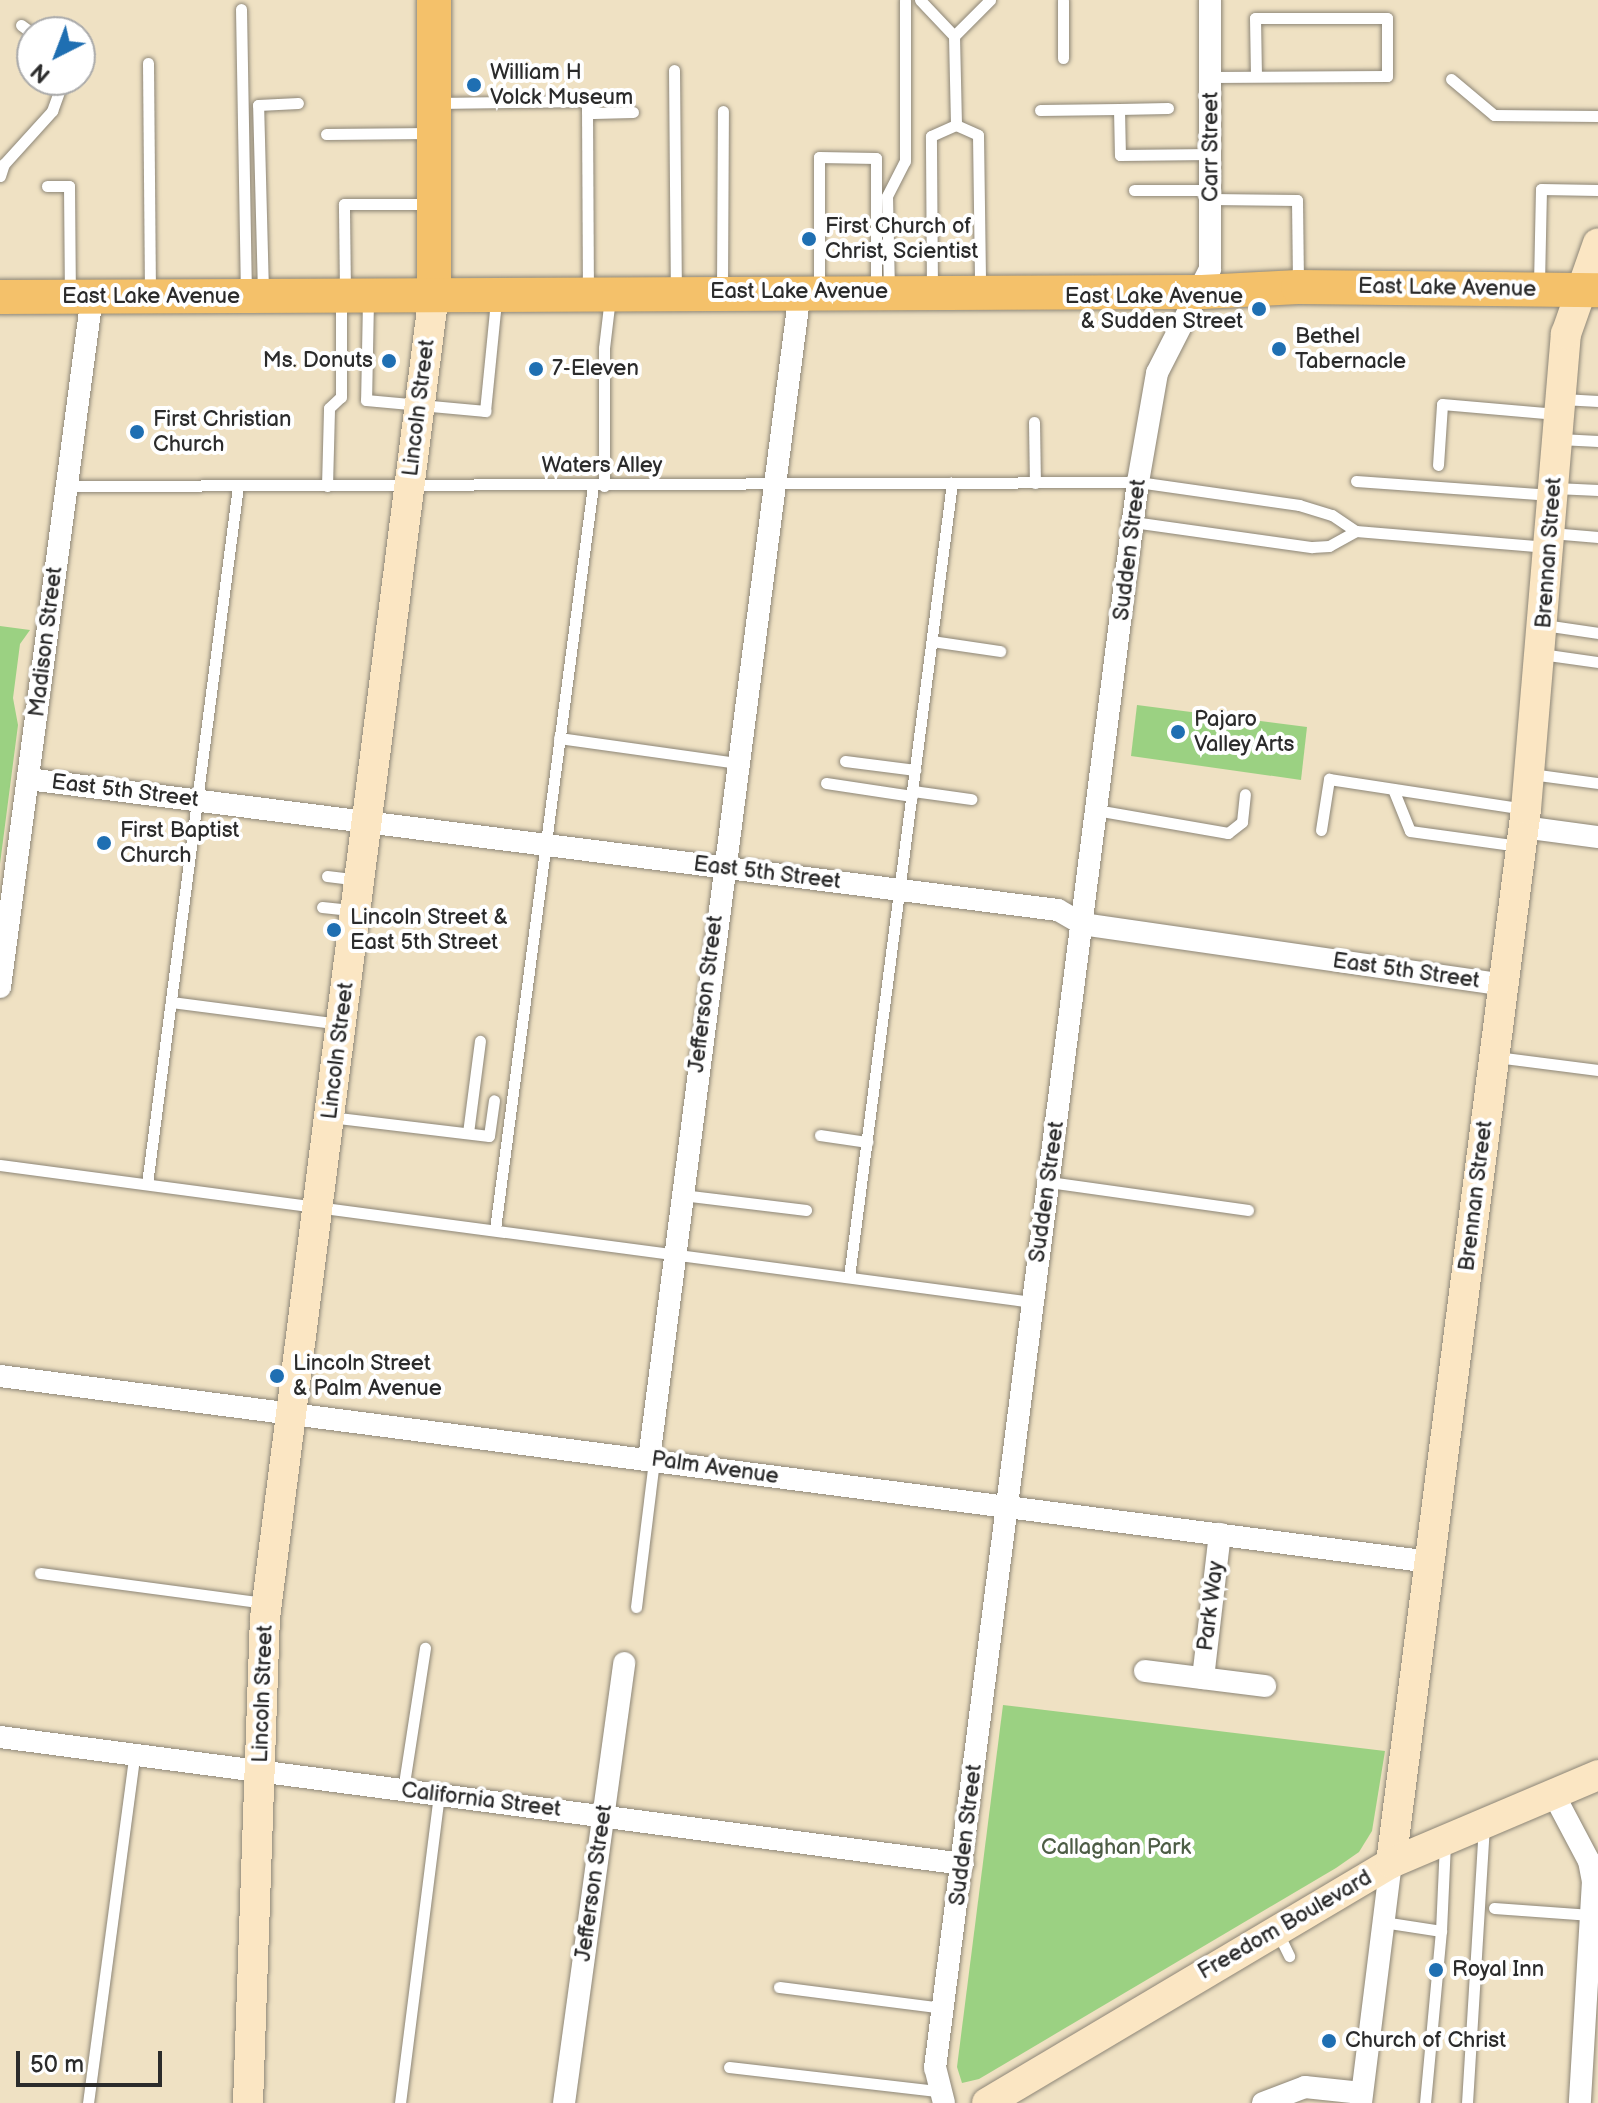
<!DOCTYPE html>
<html>
<head>
<meta charset="utf-8">
<style>
  body { margin:0 }
  #map { position:relative; width:1598px; height:2103px; overflow:hidden; background:#efe1c3; font-family:"Balsamiq Sans",sans-serif }
  div>[style] { position:absolute }
  .green>* { inset:0; background:#9bd182 }
  .roads { filter:drop-shadow(0 0 2px #8d8677) drop-shadow(0 0 2px #8d8677) }
  .lane>* { height:11px; margin:-5.5px; padding:0 5.5px; transform-origin:5.5px; border-radius:5.5px; background:#fff }
  .street>* { height:22px; margin:-11px; padding:0 11px; transform-origin:11px; border-radius:11px; background:#fff }
  .secondary>* { height:30px; margin:-15px; padding:0 15px; transform-origin:15px; border-radius:15px; background:#fbe6c3 }
  .primary>* { height:34px; margin:-17px; padding:0 17px; transform-origin:17px; border-radius:17px; background:#f4c16a }
  .dots>* { width:22px; height:22px; translate:-50% -50%; box-sizing:border-box; border:4px solid #fff; border-radius:50% }
  span { translate:-50% -50%; white-space:nowrap; text-align:center; line-height:1.15; -webkit-text-stroke:8px #fff; paint-order:stroke }
  .poi-label { font-size:22px; color:#2b2b2b }
  .left { translate:0 -50%; text-align:left }
  .right { translate:-100% -50%; text-align:right }
  .street-label { font-size:22px; color:#2b2b2b }
  .park-label { font-size:22px; color:#4d5d45 }
  .north { position:absolute; left:16px; top:16px; width:80px; height:80px; box-sizing:border-box; background:#fff; border:2px solid #aaa; border-radius:50%; rotate:222deg; font-size:22px; font-weight:700; line-height:32px; text-align:center; color:#2b2b2b }
  .north::after { content:''; display:block; margin:auto; width:28px; height:36px; background:#1f6fb2; clip-path:polygon(50% 0,100% 100%,50% 72%,0 100%) }
  .scale { position:absolute; left:16px; top:2051px; width:146px; height:36px; box-sizing:border-box; border:4px solid #2b2b2b; border-top:0; padding-left:10px; font-size:24px; line-height:28px; white-space:nowrap; color:#2b2b2b; -webkit-text-stroke:6px #fff; paint-order:stroke }
</style>
</head>
<body>
<div id="map">
  <div class="green">
    <div style="clip-path:polygon(0 626px,30px 630px,20px 644px,13px 698px,18px 725px,0 864px)"></div>
    <div style="clip-path:polygon(1137px 705px,1307px 727px,1301px 780px,1131px 756px)"></div>
    <div style="clip-path:polygon(1003px 1705px,1385px 1751px,1372px 1831px,1359px 1852px,1336px 1868px,979px 2079px,962px 2083px,957px 2067px)"></div>
  </div>
  <div class="roads">
    <div class="lane">
      <div style="left:920px;top:0;width:50px;rotate:46.6deg"></div>
      <div style="left:954px;top:36px;width:89px;rotate:88.7deg"></div>
      <div style="left:1063px;top:0;width:58px;rotate:90deg"></div>
      <div style="left:241px;top:9px;width:283px;rotate:89deg"></div>
      <div style="left:21px;top:25px;width:14px;rotate:36deg"></div>
      <div style="left:954px;top:36px;width:51px;rotate:-45deg"></div>
      <div style="left:148px;top:63px;width:230px;rotate:89.5deg"></div>
      <div style="left:674px;top:70px;width:220px;rotate:89.5deg"></div>
      <div style="left:1210px;top:77px;width:177px;rotate:-0.3deg"></div>
      <div style="left:1387px;top:76px;width:58px;rotate:-90deg"></div>
      <div style="left:1387px;top:18px;width:132px;rotate:180deg"></div>
      <div style="left:1255px;top:18px;width:58px;rotate:89deg"></div>
      <div style="left:1451px;top:79px;width:56px;rotate:39.9deg"></div>
      <div style="left:1494px;top:115px;width:104px;rotate:0.6deg"></div>
      <div style="left:436px;top:103px;width:148px;rotate:-0.8deg"></div>
      <div style="left:584px;top:101px;width:15px;rotate:53deg"></div>
      <div style="left:593px;top:113px;width:40px;rotate:-1.4deg"></div>
      <div style="left:587px;top:107px;width:182px;rotate:89.7deg"></div>
      <div style="left:1168px;top:108px;width:49px;rotate:178.8deg"></div>
      <div style="left:1119px;top:109px;width:46px;rotate:88.8deg"></div>
      <div style="left:1120px;top:155px;width:91px;rotate:-0.6deg"></div>
      <div style="left:1040px;top:110px;width:79px;rotate:-0.7deg"></div>
      <div style="left:326px;top:134px;width:104px;rotate:-0.6deg"></div>
      <div style="left:0;top:176px;width:13px;rotate:-72deg"></div>
      <div style="left:4px;top:164px;width:72px;rotate:-47.8deg"></div>
      <div style="left:52px;top:111px;width:33px;rotate:-70deg"></div>
      <div style="left:47px;top:186px;width:22px"></div>
      <div style="left:69px;top:186px;width:106px;rotate:89.5deg"></div>
      <div style="left:1134px;top:190px;width:77px"></div>
      <div style="left:1211px;top:199px;width:86px;rotate:0.7deg"></div>
      <div style="left:1297px;top:200px;width:82px;rotate:89.3deg"></div>
      <div style="left:1539px;top:284px;width:95px;rotate:-88.8deg"></div>
      <div style="left:1541px;top:189px;width:57px;rotate:1deg"></div>
      <div style="left:722px;top:290px;width:179px;rotate:-89.7deg"></div>
      <div style="left:819px;top:290px;width:133px;rotate:-90deg"></div>
      <div style="left:819px;top:157px;width:57px;rotate:1deg"></div>
      <div style="left:876px;top:158px;width:133px;rotate:90deg"></div>
      <div style="left:889px;top:291px;width:95px;rotate:-91.2deg"></div>
      <div style="left:887px;top:196px;width:39px;rotate:-63deg"></div>
      <div style="left:905px;top:161px;width:161px;rotate:-90deg"></div>
      <div style="left:932px;top:291px;width:155px;rotate:-90.4deg"></div>
      <div style="left:931px;top:136px;width:27px;rotate:-24deg"></div>
      <div style="left:956px;top:125px;width:24px;rotate:24deg"></div>
      <div style="left:978px;top:135px;width:152px;rotate:89.2deg"></div>
      <div style="left:263px;top:292px;width:187px;rotate:-91.5deg"></div>
      <div style="left:258px;top:105px;width:40px;rotate:-2.9deg"></div>
      <div style="left:345px;top:292px;width:88px;rotate:-90.7deg"></div>
      <div style="left:344px;top:204px;width:87px"></div>
      <div style="left:368px;top:300px;width:100px;rotate:91.1deg"></div>
      <div style="left:366px;top:400px;width:120px;rotate:5.3deg"></div>
      <div style="left:485px;top:411px;width:112px;rotate:-84.3deg"></div>
      <div style="left:1562px;top:399px;width:36px;rotate:3deg"></div>
      <div style="left:1034px;top:422px;width:61px;rotate:89.1deg"></div>
      <div style="left:1559px;top:439px;width:39px;rotate:3deg"></div>
      <div style="left:1438px;top:465px;width:61px;rotate:-86.2deg"></div>
      <div style="left:1442px;top:404px;width:115px;rotate:5deg"></div>
      <div style="left:1356px;top:481px;width:196px;rotate:4.1deg"></div>
      <div style="left:66px;top:486px;width:1072px;rotate:-0.21deg"></div>
      <div style="left:1138px;top:482px;width:163px;rotate:8.1deg"></div>
      <div style="left:1299px;top:505px;width:34px;rotate:17deg"></div>
      <div style="left:1332px;top:515px;width:29px;rotate:34deg"></div>
      <div style="left:327px;top:486px;width:78px;rotate:-88.5deg"></div>
      <div style="left:329px;top:408px;width:16px;rotate:-43deg"></div>
      <div style="left:341px;top:397px;width:98px;rotate:-90deg"></div>
      <div style="left:604px;top:486px;width:138px;rotate:-90deg"></div>
      <div style="left:604px;top:348px;width:50px;rotate:-83.2deg"></div>
      <div style="left:1555px;top:488px;width:43px;rotate:2.7deg"></div>
      <div style="left:1133px;top:522px;width:181px;rotate:8deg"></div>
      <div style="left:1312px;top:547px;width:17px;rotate:-3deg"></div>
      <div style="left:1329px;top:546px;width:31px;rotate:-29deg"></div>
      <div style="left:1356px;top:531px;width:192px;rotate:4.8deg"></div>
      <div style="left:1551px;top:533px;width:47px;rotate:4.9deg"></div>
      <div style="left:1544px;top:625px;width:55px;rotate:8.4deg"></div>
      <div style="left:932px;top:641px;width:69px;rotate:8.4deg"></div>
      <div style="left:1541px;top:654px;width:58px;rotate:8deg"></div>
      <div style="left:559px;top:738px;width:179px;rotate:8deg"></div>
      <div style="left:845px;top:761px;width:71px;rotate:7.3deg"></div>
      <div style="left:1531px;top:774px;width:68px;rotate:7.7deg"></div>
      <div style="left:826px;top:783px;width:87px;rotate:8.6deg"></div>
      <div style="left:1393px;top:789px;width:45px;rotate:68deg"></div>
      <div style="left:1410px;top:831px;width:110px;rotate:7.8deg"></div>
      <div style="left:913px;top:791px;width:59px;rotate:7.9deg"></div>
      <div style="left:1096px;top:810px;width:134px;rotate:9.9deg"></div>
      <div style="left:1228px;top:833px;width:18px;rotate:-38deg"></div>
      <div style="left:1242px;top:822px;width:28px;rotate:-84deg"></div>
      <div style="left:1321px;top:830px;width:52px;rotate:-81.1deg"></div>
      <div style="left:1329px;top:779px;width:198px;rotate:8.7deg"></div>
      <div style="left:327px;top:876px;width:31px;rotate:7deg"></div>
      <div style="left:322px;top:907px;width:31px;rotate:6deg"></div>
      <div style="left:171px;top:1002px;width:170px;rotate:7.4deg"></div>
      <div style="left:1496px;top:1057px;width:103px;rotate:7.3deg"></div>
      <div style="left:330px;top:1117px;width:160px;rotate:6.8deg"></div>
      <div style="left:489px;top:1136px;width:36px;rotate:-82deg"></div>
      <div style="left:468px;top:1133px;width:93px;rotate:-82.6deg"></div>
      <div style="left:820px;top:1135px;width:48px;rotate:8.5deg"></div>
      <div style="left:0;top:1165px;width:1041px;rotate:7.56deg"></div>
      <div style="left:1049px;top:1182px;width:201px;rotate:8deg"></div>
      <div style="left:147px;top:1184px;width:704px;rotate:-82.57deg"></div>
      <div style="left:682px;top:1195px;width:125px;rotate:6.9deg"></div>
      <div style="left:495px;top:1229px;width:749px;rotate:-82.49deg"></div>
      <div style="left:849px;top:1277px;width:801px;rotate:-82.61deg"></div>
      <div style="left:40px;top:1573px;width:228px;rotate:7.6deg"></div>
      <div style="left:636px;top:1607px;width:147px;rotate:-83deg"></div>
      <div style="left:403px;top:1790px;width:144px;rotate:-81.2deg"></div>
      <div style="left:1494px;top:1908px;width:97px;rotate:4.1deg"></div>
      <div style="left:1383px;top:1922px;width:59px;rotate:8.8deg"></div>
      <div style="left:1441px;top:1931px;width:89px;rotate:-87.4deg"></div>
      <div style="left:1277px;top:1931px;width:28px;rotate:64deg"></div>
      <div style="left:779px;top:1987px;width:165px;rotate:7.3deg"></div>
      <div style="left:729px;top:2067px;width:209px;rotate:6.6deg"></div>
      <div style="left:88px;top:2103px;width:350px;rotate:-82.4deg"></div>
      <div style="left:400px;top:2103px;width:311px;rotate:-82.8deg"></div>
      <div style="left:1425px;top:2103px;width:173px;rotate:-84.7deg"></div>
      <div style="left:1467px;top:2103px;width:276px;rotate:-86.5deg"></div>
    </div>
    <div class="street">
      <div style="left:28px;top:779px;width:1038px;rotate:7.25deg"></div>
      <div style="left:1058px;top:910px;width:28px;rotate:30deg"></div>
      <div style="left:1082px;top:924px;width:425px;rotate:8.2deg"></div>
      <div style="left:1523px;top:827px;width:76px;rotate:7.6deg"></div>
      <div style="left:0;top:987px;width:696px;rotate:-82.41deg"></div>
      <div style="left:0;top:1376px;width:1443px;rotate:7.41deg"></div>
      <div style="left:649px;top:1459px;width:1177px;rotate:-82.63deg"></div>
      <div style="left:1145px;top:1671px;width:121px;rotate:7.1deg"></div>
      <div style="left:1203px;top:1678px;width:145px;rotate:-83.3deg"></div>
      <div style="left:0;top:1737px;width:971px;rotate:7.51deg"></div>
      <div style="left:1554px;top:1795px;width:75px;rotate:62.1deg"></div>
      <div style="left:1589px;top:1861px;width:20px;rotate:79deg"></div>
      <div style="left:1593px;top:1881px;width:222px;rotate:93.4deg"></div>
      <div style="left:564px;top:2103px;width:444px;rotate:-82.2deg"></div>
      <div style="left:944px;top:2103px;width:36px;rotate:-104deg"></div>
      <div style="left:935px;top:2068px;width:1599px;rotate:-82.71deg"></div>
      <div style="left:1138px;top:482px;width:111px;rotate:-80.1deg"></div>
      <div style="left:1157px;top:373px;width:117px;rotate:-63deg"></div>
      <div style="left:1210px;top:269px;width:269px;rotate:-90deg"></div>
      <div style="left:1263px;top:2103px;width:45px;rotate:-20.9deg"></div>
      <div style="left:1305px;top:2087px;width:57px;rotate:6deg"></div>
      <div style="left:1361px;top:2103px;width:242px;rotate:-82.9deg"></div>
    </div>
    <div class="secondary">
      <div style="left:1391px;top:1863px;width:1063px;rotate:-82.7deg"></div>
      <div style="left:1526px;top:809px;width:477px;rotate:-85.2deg"></div>
      <div style="left:1566px;top:334px;width:96px;rotate:-70.6deg"></div>
      <div style="left:248px;top:2103px;width:485px;rotate:-88deg"></div>
      <div style="left:265px;top:1618px;width:1336px;rotate:-82.73deg"></div>
      <div style="left:987px;top:2103px;width:470px;rotate:-30.7deg"></div>
      <div style="left:1391px;top:1863px;width:225px;rotate:-23deg"></div>
    </div>
    <div class="primary">
      <div style="left:434px;top:0;width:293px;rotate:90deg"></div>
      <div style="left:0;top:297px;width:1202px;rotate:-0.24deg"></div>
      <div style="left:1202px;top:292px;width:96px;rotate:-3deg"></div>
      <div style="left:1298px;top:287px;width:300px;rotate:0.6deg"></div>
    </div>
  </div>
  <div class="dots">
    <div style="left:474px;top:85px;background:#1f6fb2"></div>
    <div style="left:809px;top:239px;background:#1f6fb2"></div>
    <div style="left:1259px;top:309px;background:#1f6fb2"></div>
    <div style="left:1279px;top:349px;background:#1f6fb2"></div>
    <div style="left:389px;top:361px;background:#1f6fb2"></div>
    <div style="left:536px;top:369px;background:#1f6fb2"></div>
    <div style="left:137px;top:432px;background:#1f6fb2"></div>
    <div style="left:1178px;top:732px;background:#1f6fb2"></div>
    <div style="left:104px;top:843px;background:#1f6fb2"></div>
    <div style="left:334px;top:930px;background:#1f6fb2"></div>
    <div style="left:277px;top:1376px;background:#1f6fb2"></div>
    <div style="left:1436px;top:1970px;background:#1f6fb2"></div>
    <div style="left:1329px;top:2041px;background:#1f6fb2"></div>
  </div>
  <div class="poi-label">
    <span class="left" style="left:490px;top:85px">William H<br>Volck Museum</span>
    <span class="left" style="left:825px;top:239px">First Church of<br>Christ, Scientist</span>
    <span class="right" style="left:1243px;top:309px">East Lake Avenue<br>&amp; Sudden Street</span>
    <span class="left" style="left:1295px;top:349px">Bethel<br>Tabernacle</span>
    <span class="right" style="left:373px;top:361px">Ms. Donuts</span>
    <span class="left" style="left:552px;top:369px">7-Eleven</span>
    <span class="left" style="left:153px;top:432px">First Christian<br>Church</span>
    <span class="left" style="left:1194px;top:732px">Pajaro<br>Valley Arts</span>
    <span class="left" style="left:120px;top:843px">First Baptist<br>Church</span>
    <span class="left" style="left:350px;top:930px">Lincoln Street &amp;<br>East 5th Street</span>
    <span class="left" style="left:293px;top:1376px">Lincoln Street<br>&amp; Palm Avenue</span>
    <span class="left" style="left:1452px;top:1970px">Royal Inn</span>
    <span class="left" style="left:1345px;top:2041px">Church of Christ</span>
  </div>
  <div class="street-label">
    <span style="left:1211px;top:147px;rotate:-90deg">Carr Street</span>
    <span style="left:1447px;top:288px;rotate:1deg">East Lake Avenue</span>
    <span style="left:799px;top:292px">East Lake Avenue</span>
    <span style="left:151px;top:297px">East Lake Avenue</span>
    <span style="left:419px;top:408px;rotate:-83deg">Lincoln Street</span>
    <span style="left:602px;top:466px">Waters Alley</span>
    <span style="left:1130px;top:550px;rotate:-83deg">Sudden Street</span>
    <span style="left:1549px;top:553px;rotate:-86deg">Brennan Street</span>
    <span style="left:46px;top:642px;rotate:-83deg">Madison Street</span>
    <span style="left:125px;top:791px;rotate:7deg">East 5th Street</span>
    <span style="left:767px;top:873px;rotate:7deg">East 5th Street</span>
    <span style="left:1406px;top:971px;rotate:8deg">East 5th Street</span>
    <span style="left:706px;top:994px;rotate:-83deg">Jefferson Street</span>
    <span style="left:338px;top:1051px;rotate:-83deg">Lincoln Street</span>
    <span style="left:1047px;top:1192px;rotate:-82deg">Sudden Street</span>
    <span style="left:1476px;top:1196px;rotate:-83deg">Brennan Street</span>
    <span style="left:715px;top:1468px;rotate:8deg">Palm Avenue</span>
    <span style="left:1211px;top:1606px;rotate:-83deg">Park Way</span>
    <span style="left:263px;top:1694px;rotate:-88deg">Lincoln Street</span>
    <span style="left:481px;top:1800px;rotate:7deg">California Street</span>
    <span style="left:966px;top:1835px;rotate:-83deg">Sudden Street</span>
    <span style="left:594px;top:1883px;rotate:-82deg">Jefferson Street</span>
    <span style="left:1285px;top:1925px;rotate:-30deg">Freedom Boulevard</span>
  </div>
  <div class="park-label">
    <span style="left:1116px;top:1848px">Callaghan Park</span>
  </div>
  <div class="north">N</div>
  <div class="scale">50 m</div>
</div>
</body>
</html>
